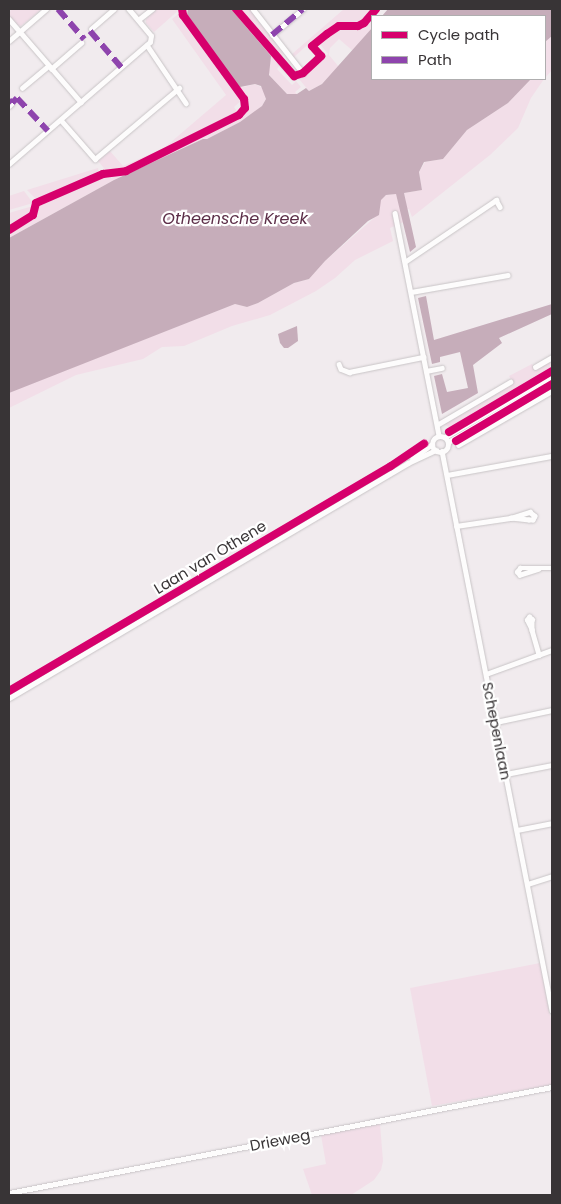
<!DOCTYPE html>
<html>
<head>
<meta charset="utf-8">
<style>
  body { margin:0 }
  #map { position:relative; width:561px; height:1204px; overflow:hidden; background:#f1ebee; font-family:Poppins,sans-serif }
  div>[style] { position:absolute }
  .green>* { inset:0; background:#f2dee8 }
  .water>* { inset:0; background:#c6adba }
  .roads { filter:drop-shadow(0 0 1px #c8c4c6) drop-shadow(0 0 1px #c8c4c6) }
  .minor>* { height:4.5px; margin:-2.25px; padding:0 2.25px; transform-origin:2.25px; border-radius:2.25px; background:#fdfcfc }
  .tertiary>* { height:5px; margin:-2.5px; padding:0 2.5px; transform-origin:2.5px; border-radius:2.5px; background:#fdfcfc }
  .tertiary>.ring { margin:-2.5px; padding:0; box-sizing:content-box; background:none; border:5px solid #fdfcfc; border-radius:50% }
  .quiet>* { height:6px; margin-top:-3px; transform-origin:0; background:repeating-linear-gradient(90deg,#8e44ad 0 12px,transparent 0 18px) }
  .cycleway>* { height:8px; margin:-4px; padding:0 4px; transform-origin:4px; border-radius:4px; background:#d6006c }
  span { translate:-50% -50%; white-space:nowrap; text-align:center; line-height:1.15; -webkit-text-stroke:4.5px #fff; paint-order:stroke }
  .street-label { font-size:15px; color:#383436 }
  .water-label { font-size:16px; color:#5c2e48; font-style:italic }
  .frame { position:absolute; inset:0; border:10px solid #383436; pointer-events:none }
  .legend { position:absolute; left:371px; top:15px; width:175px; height:65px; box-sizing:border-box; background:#fff; border:1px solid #afaeaf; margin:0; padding:6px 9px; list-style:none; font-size:15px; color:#383436 }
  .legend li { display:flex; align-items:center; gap:10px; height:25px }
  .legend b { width:25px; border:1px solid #afaeaf }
</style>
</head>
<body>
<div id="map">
  <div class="green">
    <div style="clip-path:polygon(11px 9px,42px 9px,21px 26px,17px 25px,9px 15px)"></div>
    <div style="clip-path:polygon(157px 9px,180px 9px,154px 32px,146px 23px,146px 19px)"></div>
    <div style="clip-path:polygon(231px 9px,235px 9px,281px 63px,277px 69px,292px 85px,296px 81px,301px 87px,295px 92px,297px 94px,287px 94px,270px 76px,268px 69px,271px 56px)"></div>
    <div style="clip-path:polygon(238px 9px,250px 9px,283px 54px,282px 60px)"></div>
    <div style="clip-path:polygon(344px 9px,373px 9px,361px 21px,336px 25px,315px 38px,293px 58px,292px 54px)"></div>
    <div style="clip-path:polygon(181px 12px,182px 17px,242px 100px,234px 107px,238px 113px,124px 170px,108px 173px,98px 161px,110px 151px,123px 166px,164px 148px,226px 95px,172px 19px)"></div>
    <div style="clip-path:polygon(372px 17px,372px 28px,353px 51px,339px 39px,330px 48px,329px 55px,339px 67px,322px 84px,309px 91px,299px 79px,328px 54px,319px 43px,336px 30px,359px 28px,366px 25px)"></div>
    <div style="clip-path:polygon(552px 36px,552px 70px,545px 78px,545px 42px)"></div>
    <div style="clip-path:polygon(531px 79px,544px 79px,531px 98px,518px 128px,490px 155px,412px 217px,409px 209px,407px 209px,404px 193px,422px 190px,419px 172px,425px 162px,443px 159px,467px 130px,508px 103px)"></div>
    <div style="clip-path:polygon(255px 84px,263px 88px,266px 99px,262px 106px,244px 120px,207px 139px,114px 180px,9px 238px,9px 231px,33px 216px,41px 203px,103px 176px,125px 173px,138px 167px,240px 116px,249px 107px,238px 86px,244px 87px)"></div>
    <div style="clip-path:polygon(98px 168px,99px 174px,41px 199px,36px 199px,27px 190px)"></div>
    <div style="clip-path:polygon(24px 191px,33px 203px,9px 210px,9px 196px)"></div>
    <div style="clip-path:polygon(396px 194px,404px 222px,390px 228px,393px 241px,355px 260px,335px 278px,316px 291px,270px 315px,232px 326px,184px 346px,162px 347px,143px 359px,76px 375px,9px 408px,9px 393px,12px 391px,235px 304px,247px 307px,258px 303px,294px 283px,309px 279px,325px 261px,374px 218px,381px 200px,386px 195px)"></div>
    <div style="clip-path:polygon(33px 206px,32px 214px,9px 228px,9px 213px)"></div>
    <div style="clip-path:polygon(552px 359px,552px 368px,451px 428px,443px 424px,513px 383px,509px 376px,532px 364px,535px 369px)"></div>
    <div style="clip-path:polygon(540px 963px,552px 1026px,552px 1085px,432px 1106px,410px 988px)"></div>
    <div style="clip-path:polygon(380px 1124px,383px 1161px,381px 1170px,374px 1180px,351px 1195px,312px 1195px,303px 1169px,326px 1164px,321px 1135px)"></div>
  </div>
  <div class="water">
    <div style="clip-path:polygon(188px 9px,231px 9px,271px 56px,269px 75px,287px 94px,297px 94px,306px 88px,309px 91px,322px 84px,372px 28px,372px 79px,531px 79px,508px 103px,467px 130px,443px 159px,424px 162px,419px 172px,422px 190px,404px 193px,416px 247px,410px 252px,396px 194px,386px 195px,381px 200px,379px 215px,368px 221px,325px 261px,309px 279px,294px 283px,258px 303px,247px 307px,235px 304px,9px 393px,9px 238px,114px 180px,203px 139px,207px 139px,240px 122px,262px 106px,266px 99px,261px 86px,255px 84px,240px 87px,236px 84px,187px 14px)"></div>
    <div style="clip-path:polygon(388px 9px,552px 9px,552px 36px,545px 42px,545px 16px,382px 16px)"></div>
    <div style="clip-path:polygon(426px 296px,434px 340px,552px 304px,552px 314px,499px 338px,502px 343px,473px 365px,478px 393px,442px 414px,434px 376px,442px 374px,447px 392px,468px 388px,460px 352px,440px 357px,440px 362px,432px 364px,418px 298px)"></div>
    <div style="clip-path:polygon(297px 326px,298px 341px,288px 348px,284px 348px,280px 343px,278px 334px)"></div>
  </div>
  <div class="roads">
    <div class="minor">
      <div style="left:253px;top:9px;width:81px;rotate:52deg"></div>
      <div style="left:303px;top:73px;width:9px;rotate:162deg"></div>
      <div style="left:294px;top:76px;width:19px;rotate:-133deg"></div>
      <div style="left:9px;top:19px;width:110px;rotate:49.1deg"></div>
      <div style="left:138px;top:20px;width:18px;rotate:-38deg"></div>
      <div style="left:91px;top:29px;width:30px;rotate:-41deg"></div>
      <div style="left:272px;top:35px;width:40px;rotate:-40deg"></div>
      <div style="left:9px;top:41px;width:49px;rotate:-40.9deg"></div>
      <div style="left:147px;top:45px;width:70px;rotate:56.1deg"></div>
      <div style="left:51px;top:69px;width:40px;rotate:-41deg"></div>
      <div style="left:22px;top:88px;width:34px;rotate:-40deg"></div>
      <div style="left:9px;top:106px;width:4px;rotate:-45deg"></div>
      <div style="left:61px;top:120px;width:52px;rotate:48.9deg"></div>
      <div style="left:95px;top:159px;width:110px;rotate:-40.2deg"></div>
      <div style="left:9px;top:164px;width:186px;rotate:-40.9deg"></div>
      <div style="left:150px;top:42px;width:6px;rotate:-81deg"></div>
      <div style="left:151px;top:36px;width:35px;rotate:-130deg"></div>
      <div style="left:395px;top:213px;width:227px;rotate:78.8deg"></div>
      <div style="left:406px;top:261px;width:109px;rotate:-34.1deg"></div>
      <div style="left:496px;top:200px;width:8px;rotate:60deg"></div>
      <div style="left:411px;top:292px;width:98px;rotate:-9.9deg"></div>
      <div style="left:339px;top:364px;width:5px;rotate:68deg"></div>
      <div style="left:341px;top:369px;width:9px;rotate:21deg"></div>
      <div style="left:349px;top:372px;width:76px;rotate:-11.5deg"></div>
      <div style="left:535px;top:367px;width:20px;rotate:-30deg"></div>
      <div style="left:426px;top:371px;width:16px;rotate:-11deg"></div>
      <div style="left:437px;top:425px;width:85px;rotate:-30.5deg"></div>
      <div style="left:458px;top:445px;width:108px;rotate:-29.9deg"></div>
      <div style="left:442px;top:451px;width:570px;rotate:78.87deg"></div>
      <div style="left:447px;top:475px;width:107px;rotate:-10.3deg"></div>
      <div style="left:456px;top:526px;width:56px;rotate:-8.3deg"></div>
      <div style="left:511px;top:518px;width:20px;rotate:-18deg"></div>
      <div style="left:530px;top:512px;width:6px;rotate:39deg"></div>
      <div style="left:535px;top:516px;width:4px;rotate:117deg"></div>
      <div style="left:533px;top:520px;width:4px;rotate:180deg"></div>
      <div style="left:529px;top:520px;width:18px;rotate:-174deg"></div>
      <div style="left:539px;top:569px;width:20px;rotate:162deg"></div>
      <div style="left:520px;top:575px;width:4px;rotate:-135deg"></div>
      <div style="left:517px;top:572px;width:5px;rotate:-53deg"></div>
      <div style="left:520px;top:568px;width:32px"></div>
      <div style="left:532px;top:630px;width:11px;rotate:-117deg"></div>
      <div style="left:527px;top:620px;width:4px;rotate:-56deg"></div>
      <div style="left:529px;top:617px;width:4px;rotate:34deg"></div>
      <div style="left:532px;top:619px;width:11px;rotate:90deg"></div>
      <div style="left:532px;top:630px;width:26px;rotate:74deg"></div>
      <div style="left:486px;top:674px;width:70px;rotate:-20deg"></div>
      <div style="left:496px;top:722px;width:57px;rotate:-12.1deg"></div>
      <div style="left:506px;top:774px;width:47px;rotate:-11.1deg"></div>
      <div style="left:517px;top:830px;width:36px;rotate:-11deg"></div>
      <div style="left:528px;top:884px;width:25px;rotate:-18deg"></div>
      <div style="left:9px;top:1193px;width:553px;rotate:-11.05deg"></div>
    </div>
    <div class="tertiary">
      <div class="ring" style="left:432px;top:436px;width:11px;height:11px"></div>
      <div style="left:445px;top:437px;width:124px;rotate:-30.1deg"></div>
      <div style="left:448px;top:442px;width:121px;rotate:-30.8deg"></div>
      <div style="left:412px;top:459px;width:25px;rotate:-37deg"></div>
      <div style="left:9px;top:698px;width:463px;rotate:-30.5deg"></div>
      <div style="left:408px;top:463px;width:31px;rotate:-25deg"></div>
    </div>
  </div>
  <div class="quiet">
    <div style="left:58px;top:9px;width:40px;rotate:49deg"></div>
    <div style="left:90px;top:31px;width:48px;rotate:49.3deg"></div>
    <div style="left:272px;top:35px;width:40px;rotate:-40deg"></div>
    <div style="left:9px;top:100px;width:4px;rotate:45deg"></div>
    <div style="left:12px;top:103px;width:7px;rotate:-45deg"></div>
    <div style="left:17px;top:98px;width:45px;rotate:46.8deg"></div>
  </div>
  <div class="cycleway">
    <div style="left:236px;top:9px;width:89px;rotate:49.1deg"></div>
    <div style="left:294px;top:76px;width:9px;rotate:-18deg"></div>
    <div style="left:303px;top:73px;width:25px;rotate:-43deg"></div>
    <div style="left:321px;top:56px;width:13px;rotate:-132deg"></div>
    <div style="left:312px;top:46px;width:19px;rotate:-39deg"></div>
    <div style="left:327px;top:34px;width:14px;rotate:-34deg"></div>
    <div style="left:339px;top:26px;width:19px"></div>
    <div style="left:358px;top:26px;width:7px;rotate:-27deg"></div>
    <div style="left:364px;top:23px;width:18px;rotate:-49deg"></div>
    <div style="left:9px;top:230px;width:28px;rotate:-32deg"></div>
    <div style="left:33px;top:215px;width:12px;rotate:-76deg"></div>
    <div style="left:36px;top:203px;width:73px;rotate:-23.4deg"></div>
    <div style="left:103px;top:174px;width:23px;rotate:-7deg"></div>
    <div style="left:126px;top:171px;width:126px;rotate:-26.4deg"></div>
    <div style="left:239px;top:115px;width:9px;rotate:-49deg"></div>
    <div style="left:245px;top:108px;width:9px;rotate:-96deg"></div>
    <div style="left:244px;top:99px;width:104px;rotate:-126deg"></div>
    <div style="left:183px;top:15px;width:6px;rotate:-99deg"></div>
    <div style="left:449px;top:432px;width:120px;rotate:-30.6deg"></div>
    <div style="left:456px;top:441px;width:112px;rotate:-30.7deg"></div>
    <div style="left:9px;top:691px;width:443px;rotate:-30.5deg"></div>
    <div style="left:391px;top:466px;width:40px;rotate:-34deg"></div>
  </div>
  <div class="street-label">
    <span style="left:210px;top:557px;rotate:-31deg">Laan van Othene</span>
    <span style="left:497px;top:731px;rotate:79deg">Schepenlaan</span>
    <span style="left:280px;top:1140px;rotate:-11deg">Drieweg</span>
  </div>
  <div class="water-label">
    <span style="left:235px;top:219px">Otheensche Kreek</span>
  </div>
  <div class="frame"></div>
  <ul class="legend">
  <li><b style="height:6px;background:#d6006c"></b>Cycle path</li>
  <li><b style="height:6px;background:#8e44ad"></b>Path</li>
  </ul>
</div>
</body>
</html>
